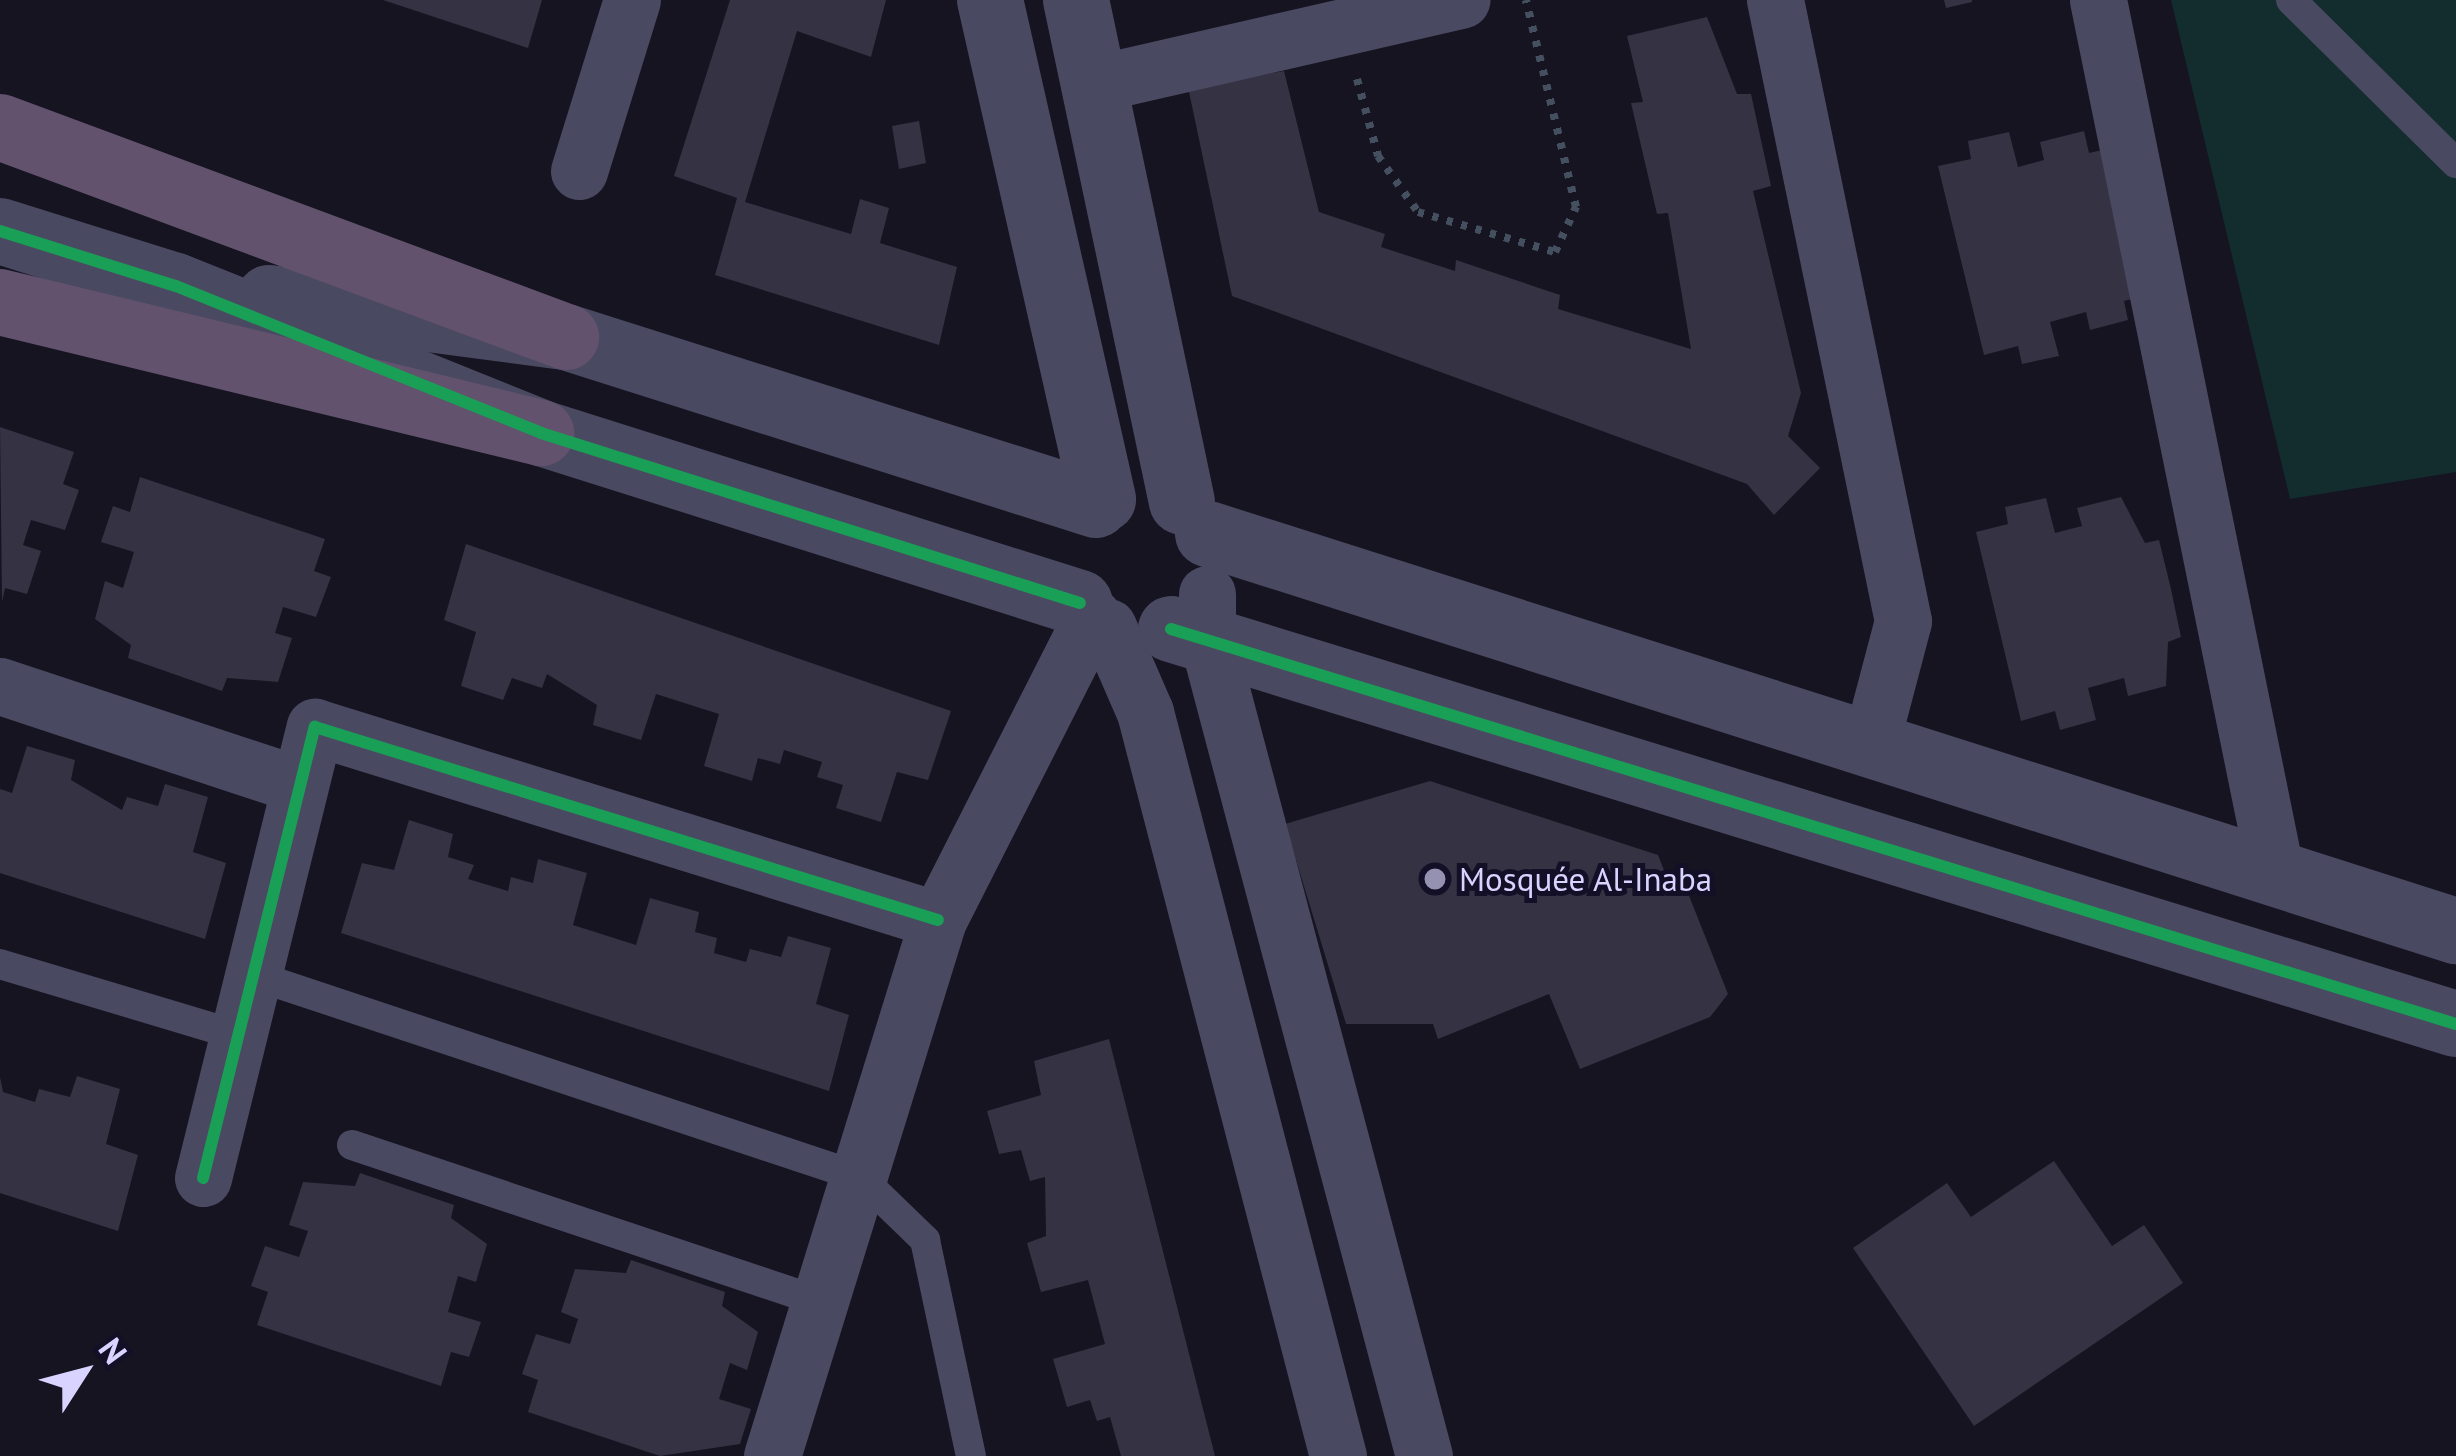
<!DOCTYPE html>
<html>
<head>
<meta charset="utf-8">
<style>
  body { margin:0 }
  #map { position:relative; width:2456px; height:1456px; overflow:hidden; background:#161421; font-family:"PT Sans",sans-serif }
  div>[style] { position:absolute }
  .green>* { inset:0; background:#132c2d }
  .building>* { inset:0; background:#343243 }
  .path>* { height:8px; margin-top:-4px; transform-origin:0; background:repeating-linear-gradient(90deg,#44505f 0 6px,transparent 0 15px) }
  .service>* { height:30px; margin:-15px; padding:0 15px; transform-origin:15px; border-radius:15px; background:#4a4962 }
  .minor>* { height:57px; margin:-28.5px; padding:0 28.5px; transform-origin:28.5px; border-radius:28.5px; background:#4a4962 }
  .tertiary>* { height:66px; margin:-33px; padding:0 33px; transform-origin:33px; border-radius:33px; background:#4a4962 }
  .trunk>* { height:66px; margin:-33px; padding:0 33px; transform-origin:33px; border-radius:33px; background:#62526e }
  .cycleway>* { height:12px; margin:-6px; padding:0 6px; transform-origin:6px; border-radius:6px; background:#1a9f57 }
  .dots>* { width:33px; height:33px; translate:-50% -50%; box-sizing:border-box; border:6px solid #130f26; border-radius:50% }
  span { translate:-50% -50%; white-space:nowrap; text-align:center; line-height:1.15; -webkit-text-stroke:10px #130f26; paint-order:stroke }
  .poi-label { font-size:33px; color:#d9d4ff }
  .left { translate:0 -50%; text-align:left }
  .north { position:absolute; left:24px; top:1312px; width:120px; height:120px; -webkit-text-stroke:9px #130f26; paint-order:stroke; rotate:54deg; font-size:33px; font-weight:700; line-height:48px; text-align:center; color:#d9d4ff }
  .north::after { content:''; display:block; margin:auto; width:42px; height:54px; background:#d9d4ff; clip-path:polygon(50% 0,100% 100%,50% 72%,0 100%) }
</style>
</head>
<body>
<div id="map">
  <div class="green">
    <div style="clip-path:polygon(2171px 0,2456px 0,2456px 472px,2290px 499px)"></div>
  </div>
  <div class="building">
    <div style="clip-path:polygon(383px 0,542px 0,528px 48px)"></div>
    <div style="clip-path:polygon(730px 0,886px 0,871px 57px,797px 31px,745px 202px,851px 234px,860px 199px,889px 208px,880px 243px,957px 267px,939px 345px,715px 275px,737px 198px,674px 176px)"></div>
    <div style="clip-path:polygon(1944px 0,1972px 0,1972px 2px,1946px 8px)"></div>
    <div style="clip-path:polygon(1707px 17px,1737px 94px,1751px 94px,1771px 186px,1753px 191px,1801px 393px,1788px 436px,1820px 468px,1774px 515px,1747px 484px,1232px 296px,1188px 87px,1284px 71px,1319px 212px,1385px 234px,1381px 247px,1455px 271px,1456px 260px,1560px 295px,1558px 309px,1691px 349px,1668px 213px,1657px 214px,1631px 103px,1643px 102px,1627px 36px)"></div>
    <div style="clip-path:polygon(919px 121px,926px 163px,899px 169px,892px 126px)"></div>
    <div style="clip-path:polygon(2084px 131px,2089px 153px,2102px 150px,2136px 298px,2124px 301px,2128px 320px,2090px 330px,2086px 312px,2050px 322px,2059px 356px,2022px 364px,2018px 346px,1984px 355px,1938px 166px,1971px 159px,1968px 141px,2009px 132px,2018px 167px,2044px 160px,2040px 142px)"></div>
    <div style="clip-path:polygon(0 427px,74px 452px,63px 484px,79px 490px,65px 530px,31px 520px,23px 545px,41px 551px,27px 594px,5px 588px,2px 602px)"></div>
    <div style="clip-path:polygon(140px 477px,325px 539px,314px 571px,331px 577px,316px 617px,283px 607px,275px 633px,292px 638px,278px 682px,227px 678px,222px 691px,128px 658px,131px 645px,95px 619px,105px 581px,123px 588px,134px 552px,101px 542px,113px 506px,130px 512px)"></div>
    <div style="clip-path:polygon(2121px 497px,2145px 543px,2159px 540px,2171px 589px,2181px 637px,2168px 642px,2166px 686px,2128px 696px,2124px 678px,2088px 688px,2096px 720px,2060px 730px,2055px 711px,2021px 721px,1976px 532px,2008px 524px,2005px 507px,2046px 498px,2055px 533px,2082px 526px,2077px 508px)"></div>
    <div style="clip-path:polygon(466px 544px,951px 711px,928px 780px,897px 772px,881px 822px,836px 808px,843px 785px,817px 777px,822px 762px,784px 750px,780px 764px,758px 758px,752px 781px,704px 766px,719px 714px,656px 694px,641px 740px,593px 725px,597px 705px,547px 674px,542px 688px,512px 678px,503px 700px,461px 686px,476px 632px,444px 620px)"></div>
    <div style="clip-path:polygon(27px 746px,75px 760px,71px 780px,122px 810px,127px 797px,158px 806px,165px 784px,208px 797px,193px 852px,226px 863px,205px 939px,0 873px,0 789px,12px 793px)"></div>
    <div style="clip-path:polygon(1430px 781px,1658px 855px,1669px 883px,1682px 878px,1728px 994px,1710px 1017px,1580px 1069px,1549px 994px,1438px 1039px,1433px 1024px,1346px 1024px,1285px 824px)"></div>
    <div style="clip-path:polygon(409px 820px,453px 834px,448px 857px,474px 865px,468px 879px,508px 891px,511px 877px,533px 883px,538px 859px,587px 873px,573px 925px,636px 945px,650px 898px,699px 912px,695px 932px,717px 938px,714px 953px,746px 962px,750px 949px,781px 957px,788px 936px,831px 948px,816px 1004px,849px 1015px,829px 1091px,341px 933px,362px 863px,394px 870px)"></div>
    <div style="clip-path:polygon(1109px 1039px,1215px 1456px,1121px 1456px,1110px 1417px,1097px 1421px,1090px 1400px,1067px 1407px,1053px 1359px,1105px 1344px,1088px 1280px,1041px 1292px,1027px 1243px,1046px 1236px,1045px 1177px,1030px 1181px,1021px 1150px,999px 1154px,987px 1111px,1041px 1095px,1034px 1061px)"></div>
    <div style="clip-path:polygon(77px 1076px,120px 1089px,106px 1144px,138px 1155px,118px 1231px,0 1193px,0 1077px,3px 1092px,35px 1102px,39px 1089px,70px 1097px)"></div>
    <div style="clip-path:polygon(2054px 1161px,2112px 1246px,2144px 1225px,2183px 1283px,1974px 1426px,1853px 1248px,1947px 1183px,1971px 1217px)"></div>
    <div style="clip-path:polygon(360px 1173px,454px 1205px,451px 1218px,487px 1244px,476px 1282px,458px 1276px,448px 1312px,481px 1322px,469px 1357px,451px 1352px,441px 1386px,257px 1325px,268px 1292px,251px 1286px,265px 1246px,299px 1257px,308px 1231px,289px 1225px,303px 1182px,355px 1186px)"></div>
    <div style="clip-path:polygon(631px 1260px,725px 1292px,722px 1306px,758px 1332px,747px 1370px,730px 1363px,719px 1399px,751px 1409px,740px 1444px,660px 1456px,528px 1412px,538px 1380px,522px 1374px,536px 1334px,570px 1344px,578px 1319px,561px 1312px,575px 1269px,626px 1273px)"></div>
  </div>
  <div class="path">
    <div style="left:1357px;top:79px;width:80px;rotate:74.7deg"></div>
    <div style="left:1378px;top:156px;width:69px;rotate:54.5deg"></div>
    <div style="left:1418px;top:212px;width:143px;rotate:16.3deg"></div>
    <div style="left:1555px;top:252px;width:50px;rotate:-65deg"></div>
    <div style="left:1576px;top:207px;width:213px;rotate:-103.6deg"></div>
  </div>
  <div class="service">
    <div style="left:2291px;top:0;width:232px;rotate:44.7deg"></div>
    <div style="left:0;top:964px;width:244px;rotate:16.7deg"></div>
    <div style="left:247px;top:973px;width:646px;rotate:18.41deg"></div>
    <div style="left:860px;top:1177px;width:91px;rotate:44.1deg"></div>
    <div style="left:925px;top:1240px;width:221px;rotate:78deg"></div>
    <div style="left:352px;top:1145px;width:495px;rotate:18.5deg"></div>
  </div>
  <div class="minor">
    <div style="left:1775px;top:0;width:634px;rotate:78.35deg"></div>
    <div style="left:1903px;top:621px;width:106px;rotate:104.8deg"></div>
    <div style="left:1876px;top:723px;width:31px;rotate:148deg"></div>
    <div style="left:2098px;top:0;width:893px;rotate:78.5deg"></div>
    <div style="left:1094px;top:84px;width:377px;rotate:-12.9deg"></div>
    <div style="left:579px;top:171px;width:179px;rotate:-72.8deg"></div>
    <div style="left:1207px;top:594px;width:43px;rotate:90deg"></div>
    <div style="left:1207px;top:637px;width:847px;rotate:75.16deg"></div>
    <div style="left:1108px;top:627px;width:93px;rotate:66.5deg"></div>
    <div style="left:1145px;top:712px;width:769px;rotate:75.46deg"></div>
    <div style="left:0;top:686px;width:315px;rotate:18.3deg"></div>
    <div style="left:203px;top:1178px;width:465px;rotate:-76.1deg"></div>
    <div style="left:315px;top:727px;width:652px;rotate:17.21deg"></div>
    <div style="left:772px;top:1456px;width:561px;rotate:-72.79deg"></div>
    <div style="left:938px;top:920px;width:341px;rotate:-63.1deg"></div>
  </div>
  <div class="tertiary">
    <div style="left:990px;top:0;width:512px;rotate:77.24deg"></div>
    <div style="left:1076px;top:0;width:513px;rotate:78.08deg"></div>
    <div style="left:0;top:231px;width:184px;rotate:17.4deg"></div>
    <div style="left:176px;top:286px;width:393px;rotate:21.9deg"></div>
    <div style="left:541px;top:433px;width:565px;rotate:17.51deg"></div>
    <div style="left:269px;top:298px;width:300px;rotate:7.5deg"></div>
    <div style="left:566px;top:337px;width:556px;rotate:17.59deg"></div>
    <div style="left:1208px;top:534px;width:1310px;rotate:17.65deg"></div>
    <div style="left:1171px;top:629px;width:1344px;rotate:17.09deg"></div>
  </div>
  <div class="trunk">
    <div style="left:0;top:127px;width:604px;rotate:20.36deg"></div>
    <div style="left:0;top:302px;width:557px;rotate:13.61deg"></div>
  </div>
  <div class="cycleway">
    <div style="left:0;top:231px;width:184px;rotate:17.4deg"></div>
    <div style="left:176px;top:286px;width:393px;rotate:21.9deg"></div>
    <div style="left:541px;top:433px;width:565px;rotate:17.51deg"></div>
    <div style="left:1171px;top:629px;width:1344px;rotate:17.09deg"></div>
    <div style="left:203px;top:1178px;width:465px;rotate:-76.1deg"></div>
    <div style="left:315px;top:727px;width:652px;rotate:17.21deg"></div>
  </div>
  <div class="dots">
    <div style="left:1435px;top:879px;background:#9591b1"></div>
  </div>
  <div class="poi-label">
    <span class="left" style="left:1459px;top:879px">Mosquée Al-Inaba</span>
  </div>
  <div class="north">N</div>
</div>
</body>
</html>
